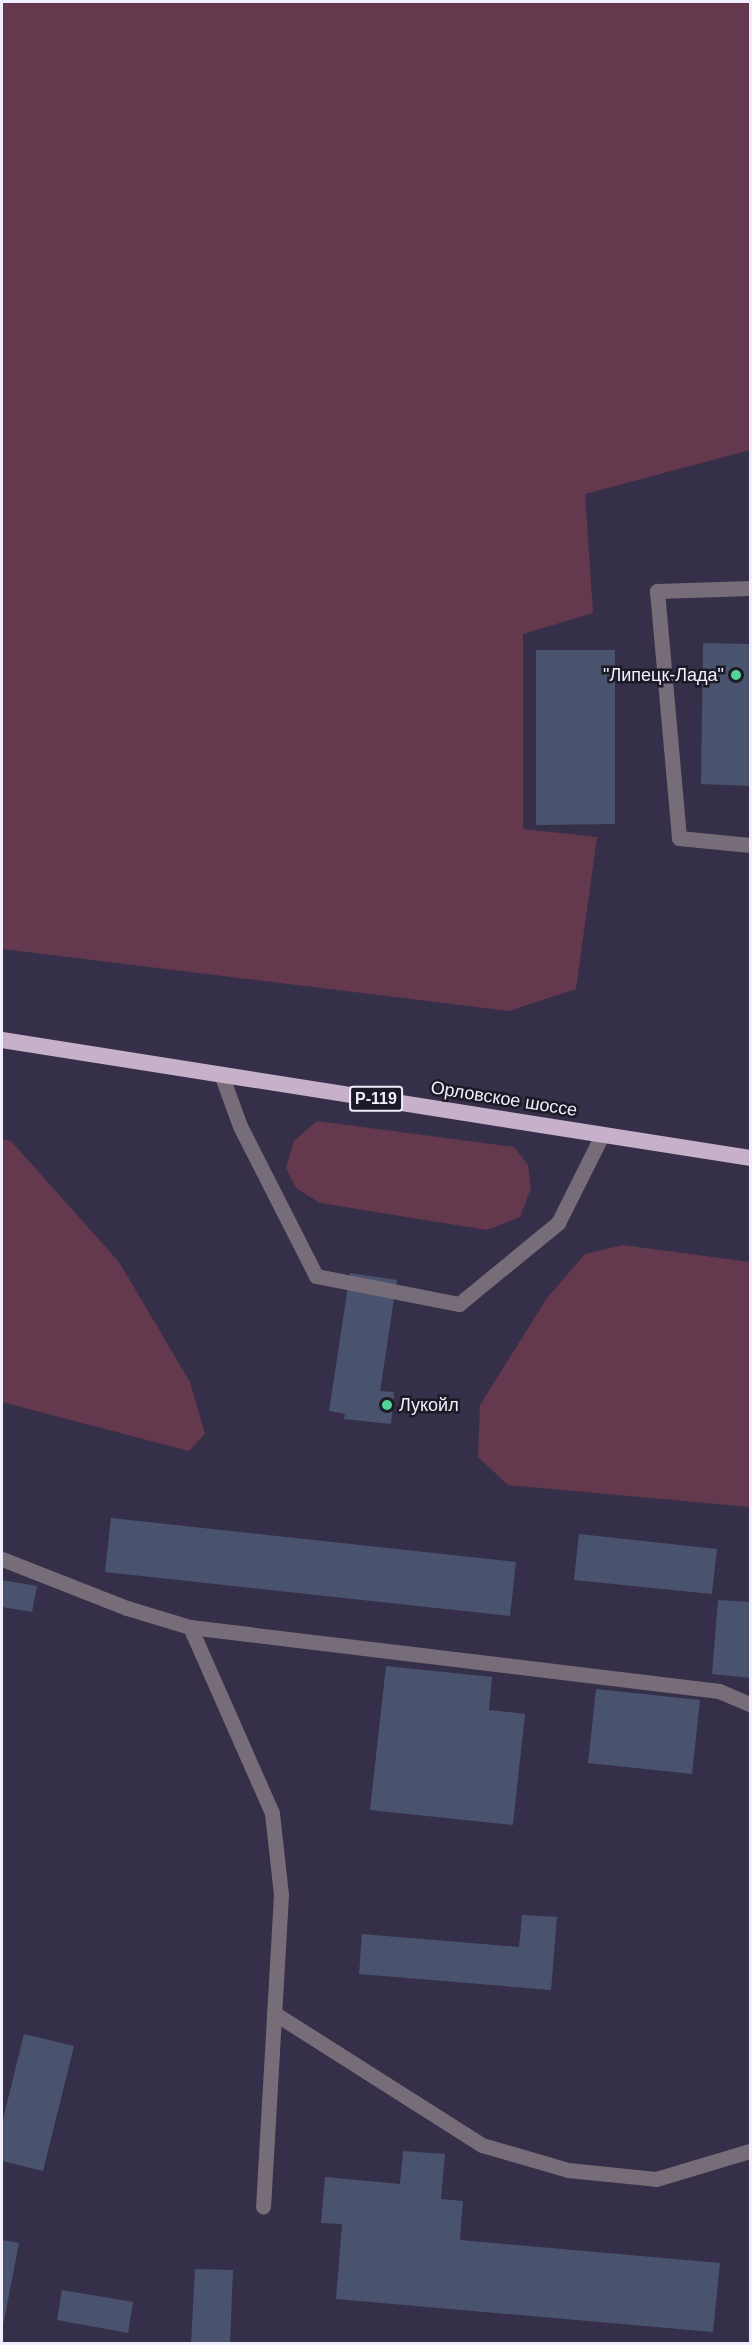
<!DOCTYPE html>
<html>
<head>
<meta charset="utf-8">
<style>
  body { margin:0 }
  #map { position:relative; width:752px; height:2345px; overflow:hidden; background:#362f49; font-family:Helvetica,sans-serif }
  div>[style] { position:absolute }
  .green>* { inset:0; background:#64394e }
  .building>* { inset:0; background:#49536e }
  .service>* { height:15px; margin:-7.5px; padding:0 7.5px; transform-origin:7.5px; border-radius:7.5px; background:#776d78 }
  .trunk>* { height:16px; margin:-8px; padding:0 8px; transform-origin:8px; border-radius:8px; background:#c7b0ca }
  .dots>* { width:16px; height:16px; translate:-50% -50%; box-sizing:border-box; border:3px solid #1c1a25; border-radius:50% }
  span { translate:-50% -50%; white-space:nowrap; text-align:center; line-height:1.15; -webkit-text-stroke:5px #1c1a25; paint-order:stroke }
  .shield-label span { padding:2px 4px; background:#1c1a25; border:2px solid; border-radius:4px; -webkit-text-stroke-width:0 }
  .shield-label { font-size:16px; color:#f1eeff; font-weight:700 }
  .poi-label { font-size:18px; color:#f1eeff }
  .right { translate:-100% -50%; text-align:right }
  .left { translate:0 -50%; text-align:left }
  .street-label { font-size:18px; color:#f1eeff }
  .frame { position:absolute; inset:0; border:3px solid #f1eeff; pointer-events:none }
</style>
</head>
<body>
<div id="map">
  <div class="green">
    <div style="clip-path:polygon(2px 2px,750px 2px,750px 450px,585px 494px,593px 613px,523px 634px,523px 829px,597px 837px,576px 989px,509px 1011px,2px 949px)"></div>
    <div style="clip-path:polygon(317px 1121px,514px 1147px,528px 1165px,531px 1188px,520px 1217px,487px 1230px,320px 1203px,296px 1188px,286px 1168px,294px 1141px)"></div>
    <div style="clip-path:polygon(2px 1139px,11px 1141px,119px 1262px,190px 1382px,205px 1434px,189px 1451px,2px 1402px)"></div>
    <div style="clip-path:polygon(623px 1245px,750px 1262px,750px 1507px,508px 1485px,478px 1457px,480px 1405px,547px 1298px,585px 1254px)"></div>
  </div>
  <div class="building">
    <div style="clip-path:polygon(703px 643px,750px 644px,750px 786px,701px 784px)"></div>
    <div style="clip-path:polygon(536px 650px,615px 650px,615px 824px,536px 825px)"></div>
    <div style="clip-path:polygon(350px 1273px,397px 1280px,380px 1391px,394px 1392px,391px 1424px,344px 1419px,345px 1414px,329px 1411px)"></div>
    <div style="clip-path:polygon(111px 1518px,516px 1562px,510px 1616px,105px 1572px)"></div>
    <div style="clip-path:polygon(579px 1534px,717px 1549px,712px 1594px,574px 1580px)"></div>
    <div style="clip-path:polygon(2px 1580px,37px 1586px,32px 1612px,2px 1607px)"></div>
    <div style="clip-path:polygon(718px 1600px,750px 1602px,750px 1678px,712px 1674px)"></div>
    <div style="clip-path:polygon(386px 1666px,492px 1677px,489px 1710px,525px 1714px,513px 1825px,370px 1810px)"></div>
    <div style="clip-path:polygon(596px 1689px,700px 1700px,692px 1774px,588px 1763px)"></div>
    <div style="clip-path:polygon(522px 1915px,557px 1917px,551px 1990px,359px 1974px,362px 1934px,519px 1947px)"></div>
    <div style="clip-path:polygon(24px 2034px,74px 2046px,43px 2171px,2px 2161px,2px 2123px)"></div>
    <div style="clip-path:polygon(403px 2151px,445px 2154px,441px 2199px,463px 2201px,460px 2240px,720px 2263px,713px 2332px,336px 2299px,342px 2224px,321px 2223px,325px 2177px,400px 2184px)"></div>
    <div style="clip-path:polygon(2px 2240px,19px 2243px,3px 2326px,2px 2326px)"></div>
    <div style="clip-path:polygon(195px 2269px,233px 2270px,230px 2344px,191px 2344px)"></div>
    <div style="clip-path:polygon(62px 2290px,133px 2302px,128px 2333px,57px 2320px)"></div>
  </div>
  <div class="service">
    <div style="left:750px;top:588px;width:93px;rotate:178.2deg"></div>
    <div style="left:657px;top:591px;width:248px;rotate:84.9deg"></div>
    <div style="left:679px;top:838px;width:71px;rotate:5.6deg"></div>
    <div style="left:221px;top:1074px;width:55px;rotate:69.9deg"></div>
    <div style="left:240px;top:1126px;width:168px;rotate:63.1deg"></div>
    <div style="left:316px;top:1276px;width:146px;rotate:11.1deg"></div>
    <div style="left:459px;top:1304px;width:128px;rotate:-39.3deg"></div>
    <div style="left:558px;top:1223px;width:98px;rotate:-63.4deg"></div>
    <div style="left:2px;top:1559px;width:134px;rotate:21.4deg"></div>
    <div style="left:127px;top:1608px;width:66px;rotate:16.8deg"></div>
    <div style="left:190px;top:1627px;width:203px;rotate:66.2deg"></div>
    <div style="left:272px;top:1813px;width:82px;rotate:83.7deg"></div>
    <div style="left:281px;top:1895px;width:312px;rotate:93.3deg"></div>
    <div style="left:190px;top:1627px;width:533px;rotate:6.9deg"></div>
    <div style="left:719px;top:1691px;width:34px;rotate:23deg"></div>
    <div style="left:274px;top:2013px;width:246px;rotate:32.4deg"></div>
    <div style="left:482px;top:2145px;width:90px;rotate:16.2deg"></div>
    <div style="left:568px;top:2170px;width:88px;rotate:5.8deg"></div>
    <div style="left:656px;top:2179px;width:98px;rotate:-16.6deg"></div>
  </div>
  <div class="trunk">
    <div style="left:2px;top:1040px;width:757px;rotate:8.96deg"></div>
  </div>
  <div class="dots">
    <div style="left:736px;top:675px;background:#52d397"></div>
    <div style="left:387px;top:1405px;background:#52d397"></div>
  </div>
  <div class="shield-label">
    <span style="left:376px;top:1099px">Р-119</span>
  </div>
  <div class="poi-label">
    <span class="right" style="left:724px;top:675px">"Липецк-Лада"</span>
    <span class="left" style="left:399px;top:1405px">Лукойл</span>
  </div>
  <div class="street-label">
    <span style="left:504px;top:1099px;rotate:9deg">Орловское шоссе</span>
  </div>
  <div class="frame"></div>
</div>
</body>
</html>
